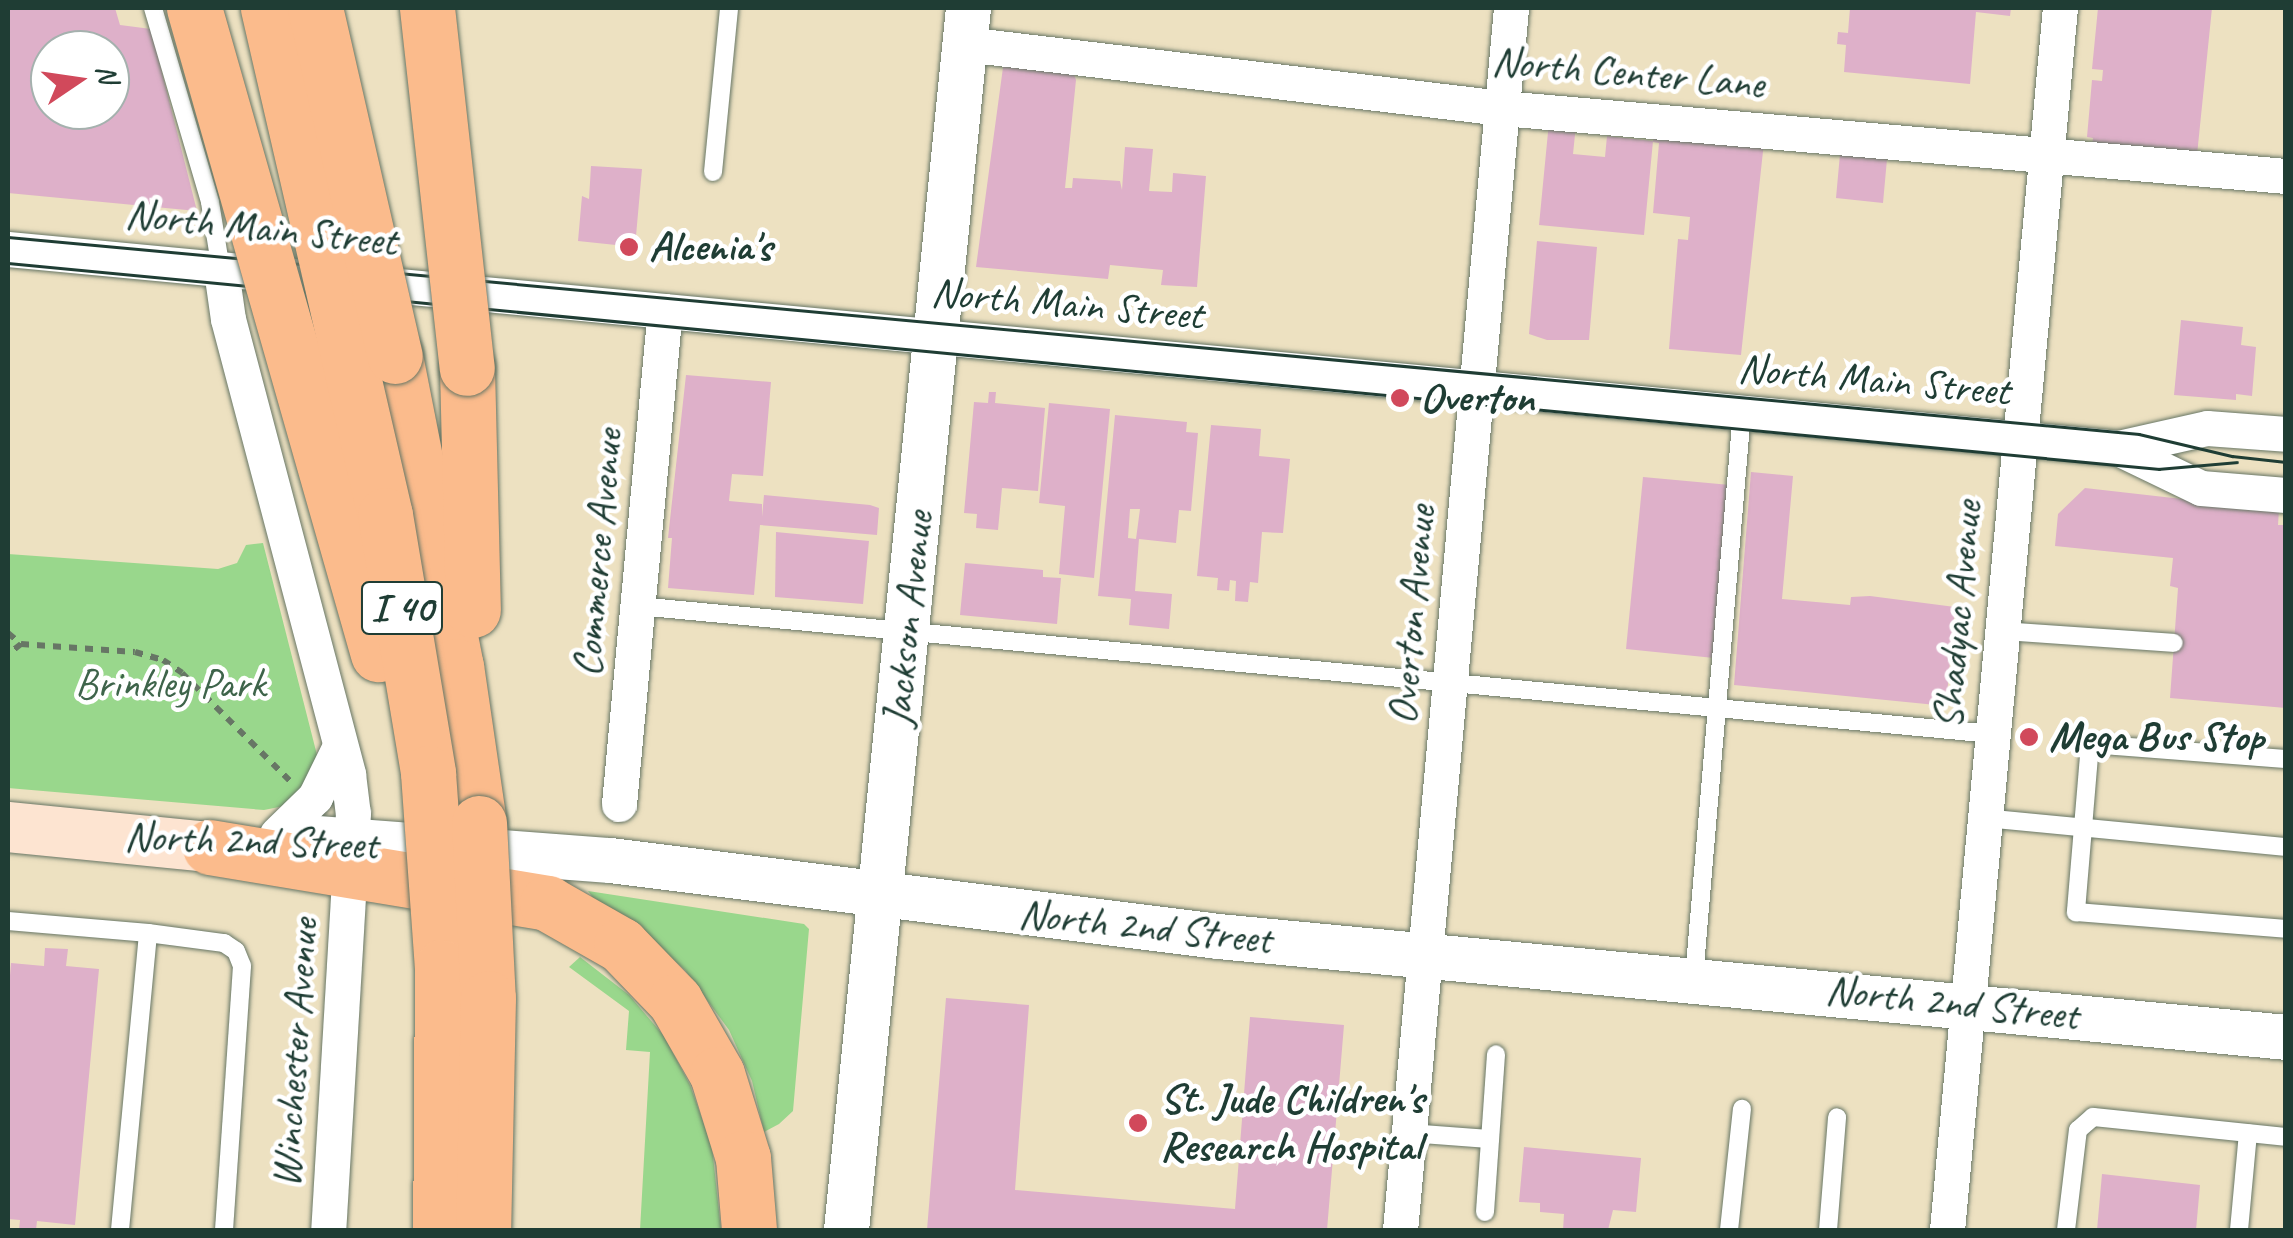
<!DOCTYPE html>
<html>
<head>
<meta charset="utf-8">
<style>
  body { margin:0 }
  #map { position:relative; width:2293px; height:1238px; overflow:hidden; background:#ede1c1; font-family:Caveat,sans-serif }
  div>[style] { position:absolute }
  .green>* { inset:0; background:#99d78c }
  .building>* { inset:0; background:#deb0c9 }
  .path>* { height:6px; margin-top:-3px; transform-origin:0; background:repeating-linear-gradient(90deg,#677665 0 8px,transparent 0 16px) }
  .roads { filter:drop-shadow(0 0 2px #677665) drop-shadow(0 0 2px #677665) }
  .service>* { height:18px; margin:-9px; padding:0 9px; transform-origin:9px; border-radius:9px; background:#fff }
  .minor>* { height:35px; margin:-17.5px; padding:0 17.5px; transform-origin:17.5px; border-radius:17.5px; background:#fff }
  .tertiary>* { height:45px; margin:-22.5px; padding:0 22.5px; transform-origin:22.5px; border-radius:22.5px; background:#fff }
  .secondary>* { height:50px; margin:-25px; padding:0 25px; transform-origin:25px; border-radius:25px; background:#fde4d1 }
  .motorway>* { height:55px; margin:-27.5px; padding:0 27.5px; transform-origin:27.5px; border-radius:27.5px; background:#fbbb8c }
  .tram>* { height:2.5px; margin:-1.25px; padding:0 1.25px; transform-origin:1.25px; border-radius:1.25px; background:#1f3d34 }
  .bridges { filter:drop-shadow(0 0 2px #677665) drop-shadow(0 0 2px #677665) }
  .motorway-bridge>* { height:55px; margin:-27.5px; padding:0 27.5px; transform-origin:27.5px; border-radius:27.5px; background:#fbbb8c }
  .dots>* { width:28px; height:28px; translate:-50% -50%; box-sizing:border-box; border:5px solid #fff; border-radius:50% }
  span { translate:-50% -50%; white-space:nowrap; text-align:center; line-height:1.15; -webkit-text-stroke:9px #fff; paint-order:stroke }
  .shield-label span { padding:2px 8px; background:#fff; border:2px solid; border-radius:8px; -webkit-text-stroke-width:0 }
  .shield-label { font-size:40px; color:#1f3d34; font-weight:700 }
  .street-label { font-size:42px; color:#1f3d34 }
  .poi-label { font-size:42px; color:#1f3d34; font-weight:700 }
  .left { translate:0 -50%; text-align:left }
  .park-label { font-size:42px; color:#3e644a }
  .frame { position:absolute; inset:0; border:10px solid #1f3d34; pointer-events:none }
  .north { position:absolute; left:30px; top:30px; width:100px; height:100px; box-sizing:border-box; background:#fff; border:2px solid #a5b1ae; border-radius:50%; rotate:77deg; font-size:28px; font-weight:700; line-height:40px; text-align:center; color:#1f3d34 }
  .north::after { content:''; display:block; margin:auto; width:35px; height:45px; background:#d1495b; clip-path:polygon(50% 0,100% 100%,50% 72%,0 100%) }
</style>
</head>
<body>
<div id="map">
  <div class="green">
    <div style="clip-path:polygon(263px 543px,317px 755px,316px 774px,284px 806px,264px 810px,8px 788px,8px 554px,218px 569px,237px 563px,246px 545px)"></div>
    <div style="clip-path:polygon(588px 891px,804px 924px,809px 929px,793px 1111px,779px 1124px,764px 1132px,752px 1081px,729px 1030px,685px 970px,634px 925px,599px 906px)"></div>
    <div style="clip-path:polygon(580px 957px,629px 995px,664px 1036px,690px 1085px,712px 1147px,721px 1230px,640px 1230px,650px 1052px,626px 1050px,629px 1011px,569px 967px)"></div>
  </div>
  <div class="building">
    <div style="clip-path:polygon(evenodd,8px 8px,115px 8px,120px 25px,151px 29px,197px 211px,8px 193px,8px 8px,50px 50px,110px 50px,110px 110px,50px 110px,50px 50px)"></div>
    <div style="clip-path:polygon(1850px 8px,2011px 8px,2010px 16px,1976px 12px,1970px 84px,1844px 72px,1846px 45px,1837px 44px,1838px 32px,1848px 33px)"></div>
    <div style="clip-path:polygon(2098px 8px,2212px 8px,2197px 155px,2092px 145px,2093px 138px,2087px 137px,2092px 80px,2102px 81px,2103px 70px,2092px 69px)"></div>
    <div style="clip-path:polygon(1004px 60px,1073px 71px,1076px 80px,1065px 188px,1072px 188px,1073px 178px,1120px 181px,1122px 190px,1125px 147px,1153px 149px,1149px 191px,1172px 192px,1173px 173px,1206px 176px,1197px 287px,1161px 285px,1163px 270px,1110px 265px,1108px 279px,976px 267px)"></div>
    <div style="clip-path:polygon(1549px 122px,1576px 125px,1573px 154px,1605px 157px,1607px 136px,1653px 141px,1644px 235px,1539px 225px)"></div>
    <div style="clip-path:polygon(1654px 131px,1764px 142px,1741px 355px,1669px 349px,1678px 239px,1688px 240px,1690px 217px,1653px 213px,1659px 143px,1653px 142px)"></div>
    <div style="clip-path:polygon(1840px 154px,1887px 159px,1883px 203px,1836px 198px)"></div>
    <div style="clip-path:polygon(591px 166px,642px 169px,635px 247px,578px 241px,582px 196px,589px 199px)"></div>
    <div style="clip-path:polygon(1537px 241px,1597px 247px,1589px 340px,1547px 340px,1529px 334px)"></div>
    <div style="clip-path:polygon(2181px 320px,2243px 327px,2241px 345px,2256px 347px,2252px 396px,2236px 394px,2236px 400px,2174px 395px)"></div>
    <div style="clip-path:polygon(686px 375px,771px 382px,763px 476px,732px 474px,729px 501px,762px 504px,762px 517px,764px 495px,870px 505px,879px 508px,877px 535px,760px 525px,754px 595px,668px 588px,672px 538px,668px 538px)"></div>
    <div style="clip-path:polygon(989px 392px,996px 392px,995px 403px,1045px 408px,1038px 491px,1002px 488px,998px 530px,976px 528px,977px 514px,964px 513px,974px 402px,988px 403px)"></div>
    <div style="clip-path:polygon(1049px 403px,1110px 409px,1094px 578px,1059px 574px,1065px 506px,1039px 503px)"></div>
    <div style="clip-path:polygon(evenodd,1115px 415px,1187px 422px,1186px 432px,1198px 433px,1191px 511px,1179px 510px,1176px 543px,1139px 539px,1135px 591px,1172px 594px,1169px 629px,1129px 625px,1131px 599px,1098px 596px,1115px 415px,1130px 509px,1140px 509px,1136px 539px,1128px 538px,1130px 509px)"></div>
    <div style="clip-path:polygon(1211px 425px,1261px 429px,1259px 456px,1290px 459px,1283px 533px,1262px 532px,1258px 583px,1250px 582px,1248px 602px,1235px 601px,1236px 581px,1230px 580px,1229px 591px,1217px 590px,1218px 578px,1197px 576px)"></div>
    <div style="clip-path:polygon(1751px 472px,1793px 476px,1782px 599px,1850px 605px,1851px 597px,1870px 596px,1955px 607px,1946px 706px,1734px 685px)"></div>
    <div style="clip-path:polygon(1643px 477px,1730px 485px,1714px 658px,1626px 649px)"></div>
    <div style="clip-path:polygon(2085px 488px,2279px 510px,2278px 525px,2286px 525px,2286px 708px,2170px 698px,2178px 588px,2170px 586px,2173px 558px,2055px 546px,2058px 514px)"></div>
    <div style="clip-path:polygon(776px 532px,869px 541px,863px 604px,775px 597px)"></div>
    <div style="clip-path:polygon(965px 563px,1043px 570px,1043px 577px,1061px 578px,1057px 624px,960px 615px)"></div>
    <div style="clip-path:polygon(45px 948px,68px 949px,66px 966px,99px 969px,75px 1225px,37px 1221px,36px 1230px,19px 1230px,20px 1220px,8px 1219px,8px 1000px,11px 963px,44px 966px)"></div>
    <div style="clip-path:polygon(946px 998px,1029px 1005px,1015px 1190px,1235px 1209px,1250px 1017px,1344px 1025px,1327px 1230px,927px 1230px)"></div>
    <div style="clip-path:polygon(1524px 1147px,1641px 1158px,1636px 1212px,1613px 1210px,1608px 1230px,1563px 1230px,1564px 1214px,1540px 1212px,1540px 1203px,1519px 1202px)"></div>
    <div style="clip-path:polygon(2102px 1174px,2200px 1185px,2196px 1230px,2097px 1230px)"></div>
  </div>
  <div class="path">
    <div style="left:8px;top:633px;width:17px;rotate:40deg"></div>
    <div style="left:21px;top:644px;width:16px;rotate:142deg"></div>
    <div style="left:21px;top:644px;width:114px;rotate:4deg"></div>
    <div style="left:135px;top:652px;width:29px;rotate:16deg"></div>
    <div style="left:163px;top:660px;width:23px;rotate:34deg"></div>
    <div style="left:182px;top:673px;width:153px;rotate:45deg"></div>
  </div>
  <div class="roads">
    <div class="service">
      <div style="left:153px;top:8px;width:202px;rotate:73.6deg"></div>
      <div style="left:210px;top:202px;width:69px;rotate:80.8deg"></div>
      <div style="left:713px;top:172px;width:165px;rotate:-84.4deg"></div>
      <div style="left:638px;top:606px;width:1360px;rotate:5.4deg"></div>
      <div style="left:2003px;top:631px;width:171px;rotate:4deg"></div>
      <div style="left:2286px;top:759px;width:197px;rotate:-175.6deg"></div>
      <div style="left:2090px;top:744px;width:169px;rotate:94.8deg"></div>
      <div style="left:2076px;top:912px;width:211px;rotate:4.6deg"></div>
      <div style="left:1984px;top:818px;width:303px;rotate:5.5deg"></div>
      <div style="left:8px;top:921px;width:141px;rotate:4.9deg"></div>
      <div style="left:148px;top:933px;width:77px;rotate:7.5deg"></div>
      <div style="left:224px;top:943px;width:14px;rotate:34deg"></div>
      <div style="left:236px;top:951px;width:16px;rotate:68deg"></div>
      <div style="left:242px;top:966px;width:265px;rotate:93.9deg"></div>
      <div style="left:1694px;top:978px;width:568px;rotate:-85.15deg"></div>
      <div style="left:1408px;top:1133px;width:82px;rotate:4.2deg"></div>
      <div style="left:1485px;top:1212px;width:158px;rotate:-86deg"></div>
      <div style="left:120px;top:1230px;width:298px;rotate:-84.6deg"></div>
      <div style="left:1729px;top:1230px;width:122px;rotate:-83.9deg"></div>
      <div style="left:1828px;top:1230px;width:113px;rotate:-85.4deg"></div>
      <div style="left:2066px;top:1230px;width:101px;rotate:-83.2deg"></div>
      <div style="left:2078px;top:1130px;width:20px;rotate:-41deg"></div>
      <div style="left:2093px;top:1117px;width:194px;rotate:5.9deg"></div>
      <div style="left:2239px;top:1230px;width:97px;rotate:-84.7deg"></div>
    </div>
    <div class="minor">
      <div style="left:965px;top:44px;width:541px;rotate:6.8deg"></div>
      <div style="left:1502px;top:108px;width:787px;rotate:4.96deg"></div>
      <div style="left:8px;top:249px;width:2119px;rotate:5.39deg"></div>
      <div style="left:2118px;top:448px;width:91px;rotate:-12.7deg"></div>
      <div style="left:2207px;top:428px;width:79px;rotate:4.3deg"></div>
      <div style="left:221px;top:270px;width:49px;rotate:81.9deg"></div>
      <div style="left:228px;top:319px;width:471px;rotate:75.2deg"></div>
      <div style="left:348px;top:774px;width:39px;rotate:83deg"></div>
      <div style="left:353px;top:813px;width:418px;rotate:93.4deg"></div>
      <div style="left:2118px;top:448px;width:92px;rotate:25.7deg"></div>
      <div style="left:2201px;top:488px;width:85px;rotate:4.7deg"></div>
      <div style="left:619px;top:804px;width:495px;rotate:-84.7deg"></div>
      <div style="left:277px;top:834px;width:53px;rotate:-44.2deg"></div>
      <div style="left:315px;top:797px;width:55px;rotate:-63.9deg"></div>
      <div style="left:1400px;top:1230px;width:1227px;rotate:-84.81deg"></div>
      <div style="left:1947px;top:1230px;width:1227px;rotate:-84.72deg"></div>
    </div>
    <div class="tertiary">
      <div style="left:290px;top:836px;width:321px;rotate:4.3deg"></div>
      <div style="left:610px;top:860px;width:613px;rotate:7.13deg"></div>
      <div style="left:1218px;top:936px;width:1073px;rotate:5.4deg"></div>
      <div style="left:846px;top:1230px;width:1228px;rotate:-84.3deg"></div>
    </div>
    <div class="secondary">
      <div style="left:8px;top:827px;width:203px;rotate:5.7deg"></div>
    </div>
    <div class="motorway">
      <div style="left:395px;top:356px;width:316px;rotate:78.9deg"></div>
      <div style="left:456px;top:666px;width:159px;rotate:81.7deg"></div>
      <div style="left:467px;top:368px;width:242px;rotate:88.6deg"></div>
      <div style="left:210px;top:847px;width:342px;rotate:9.4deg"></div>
      <div style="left:547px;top:903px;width:85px;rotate:29.6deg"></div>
      <div style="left:621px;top:945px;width:78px;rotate:46deg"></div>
      <div style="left:675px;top:1001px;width:84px;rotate:60.1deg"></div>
      <div style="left:717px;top:1074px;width:88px;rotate:72.8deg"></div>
      <div style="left:743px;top:1158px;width:72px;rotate:85.2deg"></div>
    </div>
  </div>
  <div class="tram">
    <div style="left:8px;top:237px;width:2140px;rotate:5.28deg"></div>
    <div style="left:2139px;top:434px;width:96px;rotate:13.3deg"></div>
    <div style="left:2232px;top:456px;width:54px;rotate:6.3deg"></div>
    <div style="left:8px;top:263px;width:2161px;rotate:5.47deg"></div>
    <div style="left:2159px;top:469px;width:78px;rotate:-5.1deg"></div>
  </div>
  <div class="bridges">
    <div class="motorway-bridge">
      <div style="left:194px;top:8px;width:672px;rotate:74.1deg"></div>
      <div style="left:268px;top:8px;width:520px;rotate:77.01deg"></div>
      <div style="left:385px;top:515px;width:262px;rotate:80.5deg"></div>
      <div style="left:428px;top:773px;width:195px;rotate:85.9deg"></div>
      <div style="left:442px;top:967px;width:263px;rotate:90.4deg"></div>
      <div style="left:315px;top:8px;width:357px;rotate:77.1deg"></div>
      <div style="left:427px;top:8px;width:362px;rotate:83.7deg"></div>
      <div style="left:479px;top:823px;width:175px;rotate:87.1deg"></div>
      <div style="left:488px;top:998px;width:232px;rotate:91.2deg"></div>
    </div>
  </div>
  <div class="dots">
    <div style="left:629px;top:247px;background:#d1495b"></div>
    <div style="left:1400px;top:398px;background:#d1495b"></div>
    <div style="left:2029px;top:737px;background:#d1495b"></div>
    <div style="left:1138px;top:1123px;background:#d1495b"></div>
  </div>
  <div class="shield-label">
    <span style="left:402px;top:608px">I 40</span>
  </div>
  <div class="street-label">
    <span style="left:1628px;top:73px;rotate:5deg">North Center Lane</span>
    <span style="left:261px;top:228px;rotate:6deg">North Main Street</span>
    <span style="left:1067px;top:304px;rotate:5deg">North Main Street</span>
    <span style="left:1874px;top:380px;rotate:5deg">North Main Street</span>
    <span style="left:598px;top:553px;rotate:-85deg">Commerce Avenue</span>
    <span style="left:1412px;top:615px;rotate:-85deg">Overton Avenue</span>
    <span style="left:1958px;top:615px;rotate:-85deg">Shadyac Avenue</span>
    <span style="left:908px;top:619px;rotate:-84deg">Jackson Avenue</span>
    <span style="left:251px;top:841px;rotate:2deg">North 2nd Street</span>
    <span style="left:1145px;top:927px;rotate:6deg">North 2nd Street</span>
    <span style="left:1952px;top:1003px;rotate:6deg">North 2nd Street</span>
    <span style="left:295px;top:1053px;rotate:-86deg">Winchester Avenue</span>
  </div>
  <div class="poi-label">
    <span class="left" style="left:649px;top:247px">Alcenia's</span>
    <span class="left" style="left:1420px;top:398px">Overton</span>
    <span class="left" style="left:2049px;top:737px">Mega Bus Stop</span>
    <span class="left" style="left:1160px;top:1123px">St. Jude Children's<br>Research Hospital</span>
  </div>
  <div class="park-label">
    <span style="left:170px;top:684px">Brinkley Park</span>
  </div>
  <div class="frame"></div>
  <div class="north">N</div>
</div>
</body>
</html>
